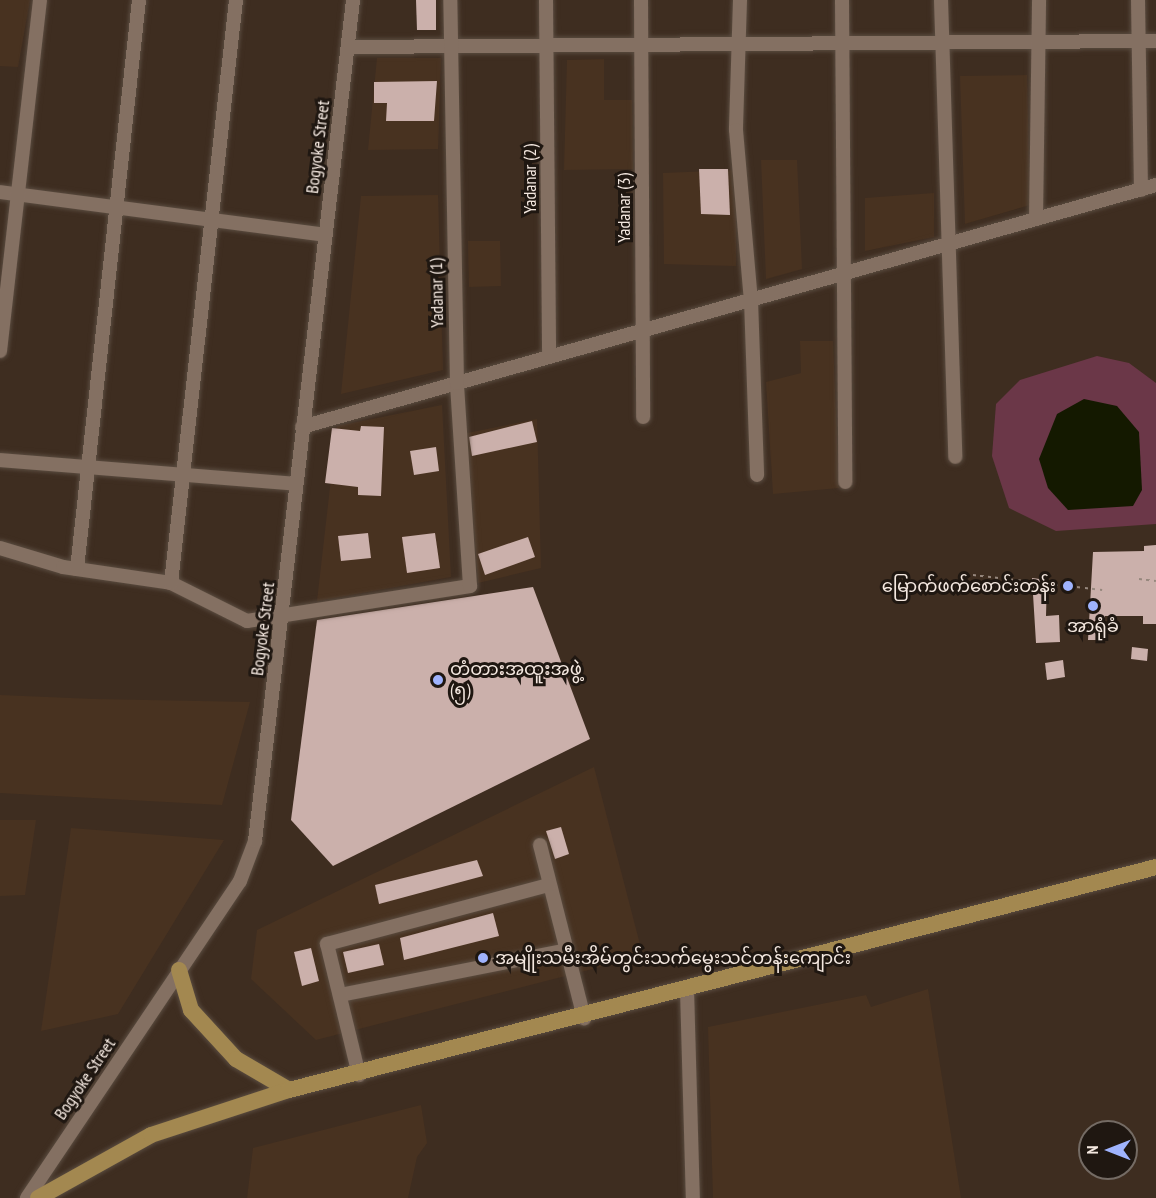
<!DOCTYPE html>
<html>
<head>
<meta charset="utf-8">
<style>
  body { margin:0 }
  #map { position:relative; width:1156px; height:1198px; overflow:hidden; background:#3e2d20; font-family:"PT Sans Narrow","Noto Sans Myanmar",sans-serif }
  div>[style] { position:absolute }
  .built>* { inset:0; background:#483220 }
  .green>* { inset:0; background:#6b3748 }
  .water>* { inset:0; background:#141900 }
  .building>* { inset:0; background:#cbb0ab }
  .path>* { height:2px; margin-top:-1px; transform-origin:0; background:repeating-linear-gradient(90deg,#96877d 0 3px,transparent 0 7.5px) }
  .roads { filter:drop-shadow(0 0 2px #5a4c40) drop-shadow(0 0 2px #5a4c40) }
  .minor>* { height:14px; margin:-7px; padding:0 7px; transform-origin:7px; border-radius:7px; background:#847062 }
  .major>* { height:16px; margin:-8px; padding:0 8px; transform-origin:8px; border-radius:8px; background:#a38850 }
  .dots>* { width:16px; height:16px; translate:-50% -50%; box-sizing:border-box; border:3px solid #1f1711; border-radius:50% }
  span { translate:-50% -50%; white-space:nowrap; text-align:center; line-height:1.15; -webkit-text-stroke:6px #1f1711; paint-order:stroke }
  .street-label { font-size:18px; color:#f4e8e0 }
  .poi-label { font-size:18px; color:#f4e8e0 }
  .right { translate:-100% -50%; text-align:right }
  .left { translate:0 -50%; text-align:left }
  .north { position:absolute; left:1078px; top:1120px; width:60px; height:60px; box-sizing:border-box; background:#1f1711; border:2px solid #746b64; border-radius:50%; rotate:270deg; font-size:16px; font-weight:700; line-height:24px; text-align:center; color:#f4e8e0 }
  .north::after { content:''; display:block; margin:auto; width:21px; height:27px; background:#9fb3fd; clip-path:polygon(50% 0,100% 100%,50% 72%,0 100%) }
</style>
</head>
<body>
<div id="map">
  <div class="built">
    <div style="clip-path:polygon(0 0,30px 0,18px 67px,0 66px)"></div>
    <div style="clip-path:polygon(377px 58px,441px 58px,438px 149px,368px 150px)"></div>
    <div style="clip-path:polygon(604px 59px,604px 100px,632px 100px,633px 169px,564px 170px,567px 60px)"></div>
    <div style="clip-path:polygon(1027px 75px,1030px 205px,965px 224px,960px 76px)"></div>
    <div style="clip-path:polygon(761px 160px,797px 160px,802px 269px,766px 279px)"></div>
    <div style="clip-path:polygon(736px 170px,736px 266px,664px 264px,663px 173px)"></div>
    <div style="clip-path:polygon(934px 193px,934px 237px,865px 251px,865px 198px)"></div>
    <div style="clip-path:polygon(438px 195px,443px 370px,341px 394px,361px 196px)"></div>
    <div style="clip-path:polygon(468px 241px,500px 241px,501px 286px,469px 287px)"></div>
    <div style="clip-path:polygon(800px 341px,833px 341px,839px 488px,773px 494px,766px 382px,801px 373px)"></div>
    <div style="clip-path:polygon(442px 405px,451px 577px,317px 601px,337px 426px)"></div>
    <div style="clip-path:polygon(537px 419px,541px 568px,478px 583px,467px 433px)"></div>
    <div style="clip-path:polygon(0 695px,94px 699px,250px 702px,222px 805px,0 793px)"></div>
    <div style="clip-path:polygon(594px 767px,643px 956px,316px 1040px,251px 979px,257px 930px)"></div>
    <div style="clip-path:polygon(0 820px,36px 820px,25px 895px,0 896px)"></div>
    <div style="clip-path:polygon(71px 828px,224px 840px,118px 1014px,41px 1031px)"></div>
    <div style="clip-path:polygon(928px 989px,961px 1198px,713px 1198px,708px 1027px,866px 995px,871px 1007px)"></div>
    <div style="clip-path:polygon(421px 1105px,427px 1143px,417px 1157px,408px 1198px,247px 1198px,253px 1148px)"></div>
  </div>
  <div class="green">
    <div style="clip-path:polygon(1097px 356px,1129px 363px,1156px 383px,1156px 524px,1056px 531px,1009px 508px,992px 456px,996px 404px,1020px 380px)"></div>
  </div>
  <div class="water">
    <div style="clip-path:polygon(1084px 399px,1117px 406px,1139px 432px,1142px 490px,1133px 506px,1068px 510px,1048px 488px,1039px 459px,1057px 414px)"></div>
  </div>
  <div class="building">
    <div style="clip-path:polygon(416px 0,436px 0,436px 30px,417px 30px)"></div>
    <div style="clip-path:polygon(437px 81px,434px 121px,386px 121px,387px 103px,374px 103px,374px 82px)"></div>
    <div style="clip-path:polygon(699px 169px,728px 169px,730px 215px,701px 214px)"></div>
    <div style="clip-path:polygon(532px 421px,537px 442px,472px 456px,469px 437px)"></div>
    <div style="clip-path:polygon(361px 426px,384px 427px,381px 496px,358px 495px,358px 487px,325px 483px,332px 428px,360px 431px)"></div>
    <div style="clip-path:polygon(436px 447px,439px 471px,414px 475px,410px 451px)"></div>
    <div style="clip-path:polygon(368px 533px,371px 558px,341px 561px,338px 536px)"></div>
    <div style="clip-path:polygon(435px 533px,440px 568px,407px 573px,402px 537px)"></div>
    <div style="clip-path:polygon(528px 537px,535px 557px,485px 575px,478px 554px)"></div>
    <div style="clip-path:polygon(1156px 545px,1156px 624px,1143px 624px,1143px 616px,1105px 616px,1103px 640px,1088px 640px,1093px 552px,1144px 551px,1144px 546px)"></div>
    <div style="clip-path:polygon(1032px 578px,1047px 580px,1046px 616px,1059px 615px,1060px 642px,1036px 643px)"></div>
    <div style="clip-path:polygon(533px 587px,590px 739px,333px 866px,291px 820px,317px 620px)"></div>
    <div style="clip-path:polygon(1132px 647px,1148px 649px,1147px 661px,1131px 659px)"></div>
    <div style="clip-path:polygon(1063px 660px,1065px 677px,1047px 680px,1045px 663px)"></div>
    <div style="clip-path:polygon(561px 827px,569px 854px,555px 859px,546px 831px)"></div>
    <div style="clip-path:polygon(477px 860px,483px 876px,379px 904px,375px 885px)"></div>
    <div style="clip-path:polygon(493px 913px,499px 936px,404px 960px,400px 938px)"></div>
    <div style="clip-path:polygon(379px 944px,384px 965px,348px 973px,343px 952px)"></div>
    <div style="clip-path:polygon(311px 948px,319px 981px,302px 986px,294px 952px)"></div>
  </div>
  <div class="path">
    <div style="left:973px;top:575px;width:130px;rotate:6.6deg"></div>
    <div style="left:1139px;top:579px;width:17px;rotate:7deg"></div>
  </div>
  <div class="roads">
    <div class="minor">
      <div style="left:546px;top:0;width:357px;rotate:89.5deg"></div>
      <div style="left:641px;top:0;width:417px;rotate:89.7deg"></div>
      <div style="left:740px;top:0;width:130px;rotate:91.8deg"></div>
      <div style="left:736px;top:130px;width:171px;rotate:85deg"></div>
      <div style="left:751px;top:300px;width:175px;rotate:88deg"></div>
      <div style="left:842px;top:0;width:482px;rotate:89.6deg"></div>
      <div style="left:941px;top:0;width:457px;rotate:88.2deg"></div>
      <div style="left:1138px;top:0;width:190px;rotate:89.1deg"></div>
      <div style="left:348px;top:47px;width:808px;rotate:-0.43deg"></div>
      <div style="left:0;top:192px;width:328px;rotate:7.5deg"></div>
      <div style="left:1036px;top:219px;width:219px;rotate:-89.2deg"></div>
      <div style="left:0;top:351px;width:353px;rotate:-83.5deg"></div>
      <div style="left:302px;top:427px;width:888px;rotate:-15.82deg"></div>
      <div style="left:0;top:460px;width:297px;rotate:4.6deg"></div>
      <div style="left:0;top:548px;width:66px;rotate:16.8deg"></div>
      <div style="left:63px;top:567px;width:109px;rotate:8.4deg"></div>
      <div style="left:171px;top:583px;width:85px;rotate:26.6deg"></div>
      <div style="left:247px;top:621px;width:226px;rotate:-8.9deg"></div>
      <div style="left:470px;top:586px;width:203px;rotate:-93.7deg"></div>
      <div style="left:457px;top:383px;width:383px;rotate:-91deg"></div>
      <div style="left:77px;top:569px;width:572px;rotate:-83.78deg"></div>
      <div style="left:171px;top:583px;width:587px;rotate:-83.64deg"></div>
      <div style="left:540px;top:845px;width:179px;rotate:75.7deg"></div>
      <div style="left:687px;top:989px;width:209px;rotate:88.4deg"></div>
      <div style="left:340px;top:995px;width:231px;rotate:-11.2deg"></div>
      <div style="left:359px;top:1075px;width:135px;rotate:-103.7deg"></div>
      <div style="left:327px;top:944px;width:230px;rotate:-14.9deg"></div>
      <div style="left:27px;top:1198px;width:382px;rotate:-56.1deg"></div>
      <div style="left:240px;top:881px;width:43px;rotate:-69.4deg"></div>
      <div style="left:255px;top:841px;width:847px;rotate:-83.35deg"></div>
    </div>
    <div class="major">
      <div style="left:179px;top:970px;width:42px;rotate:73.3deg"></div>
      <div style="left:191px;top:1010px;width:67px;rotate:47.4deg"></div>
      <div style="left:236px;top:1059px;width:61px;rotate:30.3deg"></div>
      <div style="left:38px;top:1198px;width:129px;rotate:-29.1deg"></div>
      <div style="left:151px;top:1135px;width:145px;rotate:-18.1deg"></div>
      <div style="left:289px;top:1090px;width:895px;rotate:-14.42deg"></div>
    </div>
  </div>
  <div class="dots">
    <div style="left:1068px;top:586px;background:#9fb3fd"></div>
    <div style="left:1093px;top:606px;background:#9fb3fd"></div>
    <div style="left:438px;top:680px;background:#9fb3fd"></div>
    <div style="left:483px;top:958px;background:#9fb3fd"></div>
  </div>
  <div class="street-label">
    <span style="left:318px;top:147px;rotate:-83deg">Bogyoke Street</span>
    <span style="left:530px;top:179px;rotate:-90deg">Yadanar (2)</span>
    <span style="left:624px;top:208px;rotate:-90deg">Yadanar (3)</span>
    <span style="left:437px;top:293px;rotate:-91deg">Yadanar (1)</span>
    <span style="left:263px;top:629px;rotate:-83deg">Bogyoke Street</span>
    <span style="left:85px;top:1079px;rotate:-56deg">Bogyoke Street</span>
  </div>
  <div class="poi-label">
    <span class="right" style="left:1056px;top:586px">မြောက်ဖက်စောင်းတန်း</span>
    <span style="left:1093px;top:626px">အာရုံခံ</span>
    <span class="left" style="left:450px;top:680px">တံတားအထူးအဖွဲ့<br>(၅)</span>
    <span class="left" style="left:495px;top:958px">အမျိုးသမီးအိမ်တွင်းသက်မွေးသင်တန်းကျောင်း</span>
  </div>
  <div class="north">N</div>
</div>
</body>
</html>
